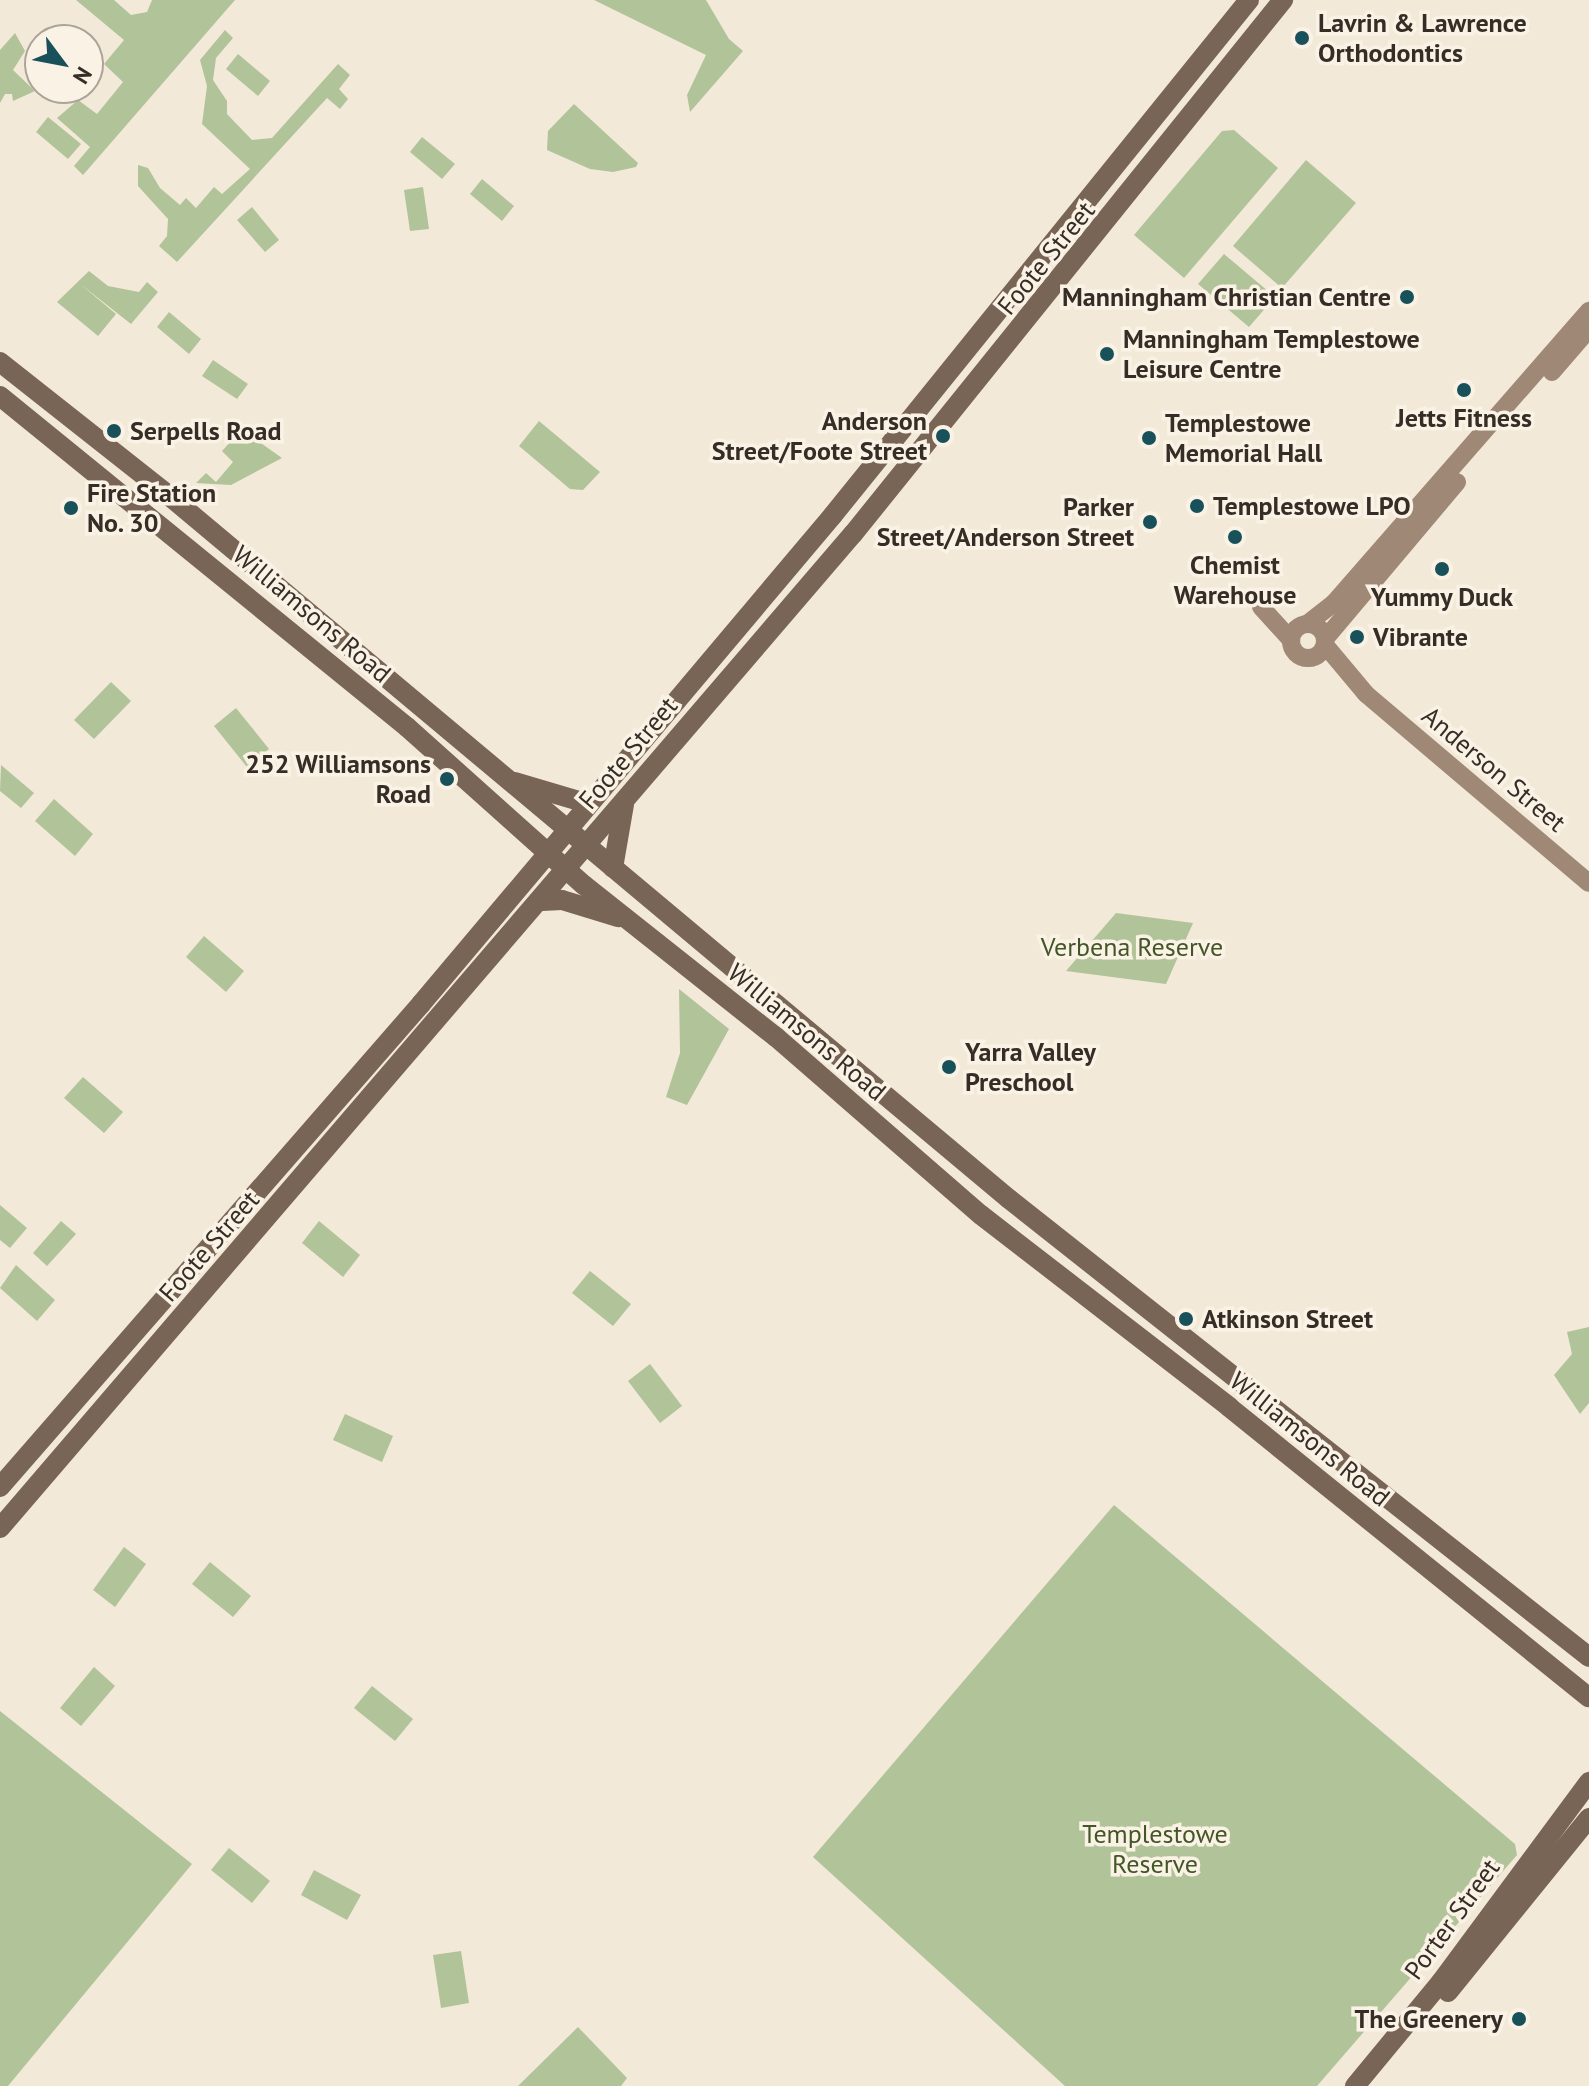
<!DOCTYPE html>
<html>
<head>
<meta charset="utf-8">
<style>
  body { margin:0 }
  #map { position:relative; width:1589px; height:2086px; overflow:hidden; background:#f3e9d9; font-family:"PT Sans",sans-serif }
  div>[style] { position:absolute }
  .green>* { inset:0; background:#b1c398 }
  .secondary>* { height:18px; margin:-9px; padding:0 9px; transform-origin:9px; border-radius:9px; background:#9f8875 }
  .secondary>.ring { margin:-9px; padding:0; box-sizing:content-box; background:none; border:18px solid #9f8875; border-radius:50% }
  .primary>* { height:20px; margin:-10px; padding:0 10px; transform-origin:10px; border-radius:10px; background:#796556 }
  .dots>* { width:22px; height:22px; translate:-50% -50%; box-sizing:border-box; border:4px solid #faf2e5; border-radius:50% }
  span { translate:-50% -50%; white-space:nowrap; text-align:center; line-height:1.15; -webkit-text-stroke:7px #faf2e5; paint-order:stroke }
  .poi-label { font-size:26px; color:#362d26; font-weight:700 }
  .left { translate:0 -50%; text-align:left }
  .right { translate:-100% -50%; text-align:right }
  .street-label { font-size:26px; color:#362d26 }
  .park-label { font-size:26px; color:#425628 }
  .north { position:absolute; left:24px; top:24px; width:80px; height:80px; box-sizing:border-box; background:#faf2e5; border:2px solid #aca399; border-radius:50%; rotate:122deg; font-size:22px; font-weight:700; line-height:32px; text-align:center; color:#362d26 }
  .north::after { content:''; display:block; margin:auto; width:28px; height:36px; background:#19515a; clip-path:polygon(50% 0,100% 100%,50% 72%,0 100%) }
</style>
</head>
<body>
<div id="map">
  <div class="green">
    <div style="clip-path:polygon(76px 0,114px 0,131px 15px,147px 12px,152px 0,235px 0,83px 175px,74px 166px,90px 147px,57px 118px,78px 100px,97px 114px,123px 82px,104px 64px,124px 40px)"></div>
    <div style="clip-path:polygon(594px 0,706px 0,729px 39px,743px 51px,690px 112px,687px 95px,706px 55px)"></div>
    <div style="clip-path:polygon(225px 30px,233px 38px,216px 58px,213px 80px,227px 101px,227px 114px,252px 140px,272px 138px,338px 64px,350px 75px,339px 89px,348px 99px,340px 109px,327px 98px,177px 262px,159px 246px,167px 236px,168px 219px,138px 186px,138px 165px,148px 168px,160px 188px,180px 205px,186px 198px,196px 208px,214px 187px,222px 194px,250px 169px,202px 124px,207px 86px,200px 60px)"></div>
    <div style="clip-path:polygon(15px 33px,25px 51px,13px 70px,35px 91px,13px 101px,12px 94px,5px 94px,0 103px,0 50px)"></div>
    <div style="clip-path:polygon(238px 54px,270px 81px,258px 96px,226px 69px)"></div>
    <div style="clip-path:polygon(574px 104px,638px 163px,636px 167px,613px 172px,590px 169px,547px 150px,548px 131px)"></div>
    <div style="clip-path:polygon(48px 117px,81px 144px,68px 159px,36px 132px)"></div>
    <div style="clip-path:polygon(1234px 130px,1278px 168px,1184px 278px,1134px 235px,1222px 131px)"></div>
    <div style="clip-path:polygon(422px 137px,455px 164px,442px 179px,410px 152px)"></div>
    <div style="clip-path:polygon(1306px 160px,1356px 203px,1282px 288px,1233px 246px)"></div>
    <div style="clip-path:polygon(482px 179px,514px 206px,502px 221px,470px 194px)"></div>
    <div style="clip-path:polygon(423px 187px,429px 229px,410px 231px,404px 190px)"></div>
    <div style="clip-path:polygon(252px 207px,279px 240px,265px 252px,237px 220px)"></div>
    <div style="clip-path:polygon(1224px 254px,1275px 297px,1249px 327px,1198px 284px)"></div>
    <div style="clip-path:polygon(89px 271px,108px 286px,139px 292px,147px 282px,158px 292px,131px 324px,79px 283px,116px 314px,98px 336px,57px 302px)"></div>
    <div style="clip-path:polygon(169px 312px,201px 339px,189px 354px,157px 327px)"></div>
    <div style="clip-path:polygon(213px 360px,248px 384px,237px 399px,202px 376px)"></div>
    <div style="clip-path:polygon(539px 421px,600px 472px,583px 490px,570px 489px,519px 446px)"></div>
    <div style="clip-path:polygon(234px 424px,282px 458px,231px 485px,196px 483px,206px 473px,216px 482px,233px 462px,222px 451px,234px 438px,228px 431px)"></div>
    <div style="clip-path:polygon(111px 682px,131px 701px,94px 739px,74px 720px)"></div>
    <div style="clip-path:polygon(236px 708px,269px 749px,247px 767px,214px 726px)"></div>
    <div style="clip-path:polygon(1px 765px,34px 793px,21px 808px,0 791px)"></div>
    <div style="clip-path:polygon(54px 799px,93px 834px,75px 856px,35px 821px)"></div>
    <div style="clip-path:polygon(1116px 913px,1193px 923px,1166px 984px,1066px 971px)"></div>
    <div style="clip-path:polygon(204px 936px,244px 971px,226px 992px,186px 957px)"></div>
    <div style="clip-path:polygon(679px 989px,729px 1029px,687px 1105px,666px 1097px,680px 1053px)"></div>
    <div style="clip-path:polygon(83px 1077px,123px 1112px,104px 1133px,64px 1098px)"></div>
    <div style="clip-path:polygon(0 1205px,27px 1228px,10px 1248px,0 1240px)"></div>
    <div style="clip-path:polygon(61px 1221px,76px 1234px,47px 1266px,33px 1253px)"></div>
    <div style="clip-path:polygon(319px 1221px,360px 1255px,343px 1277px,302px 1243px)"></div>
    <div style="clip-path:polygon(16px 1265px,55px 1300px,37px 1321px,0 1288px)"></div>
    <div style="clip-path:polygon(590px 1271px,631px 1304px,613px 1326px,572px 1293px)"></div>
    <div style="clip-path:polygon(1589px 1327px,1589px 1403px,1580px 1414px,1554px 1375px,1572px 1354px,1567px 1332px)"></div>
    <div style="clip-path:polygon(650px 1364px,682px 1406px,660px 1423px,628px 1381px)"></div>
    <div style="clip-path:polygon(345px 1414px,393px 1436px,382px 1462px,333px 1440px)"></div>
    <div style="clip-path:polygon(1114px 1505px,1515px 1844px,1517px 1855px,1317px 2086px,1065px 2086px,813px 1857px)"></div>
    <div style="clip-path:polygon(124px 1547px,146px 1564px,115px 1607px,93px 1590px)"></div>
    <div style="clip-path:polygon(210px 1562px,251px 1596px,233px 1617px,192px 1584px)"></div>
    <div style="clip-path:polygon(94px 1667px,115px 1686px,81px 1726px,60px 1708px)"></div>
    <div style="clip-path:polygon(372px 1686px,413px 1719px,395px 1741px,354px 1708px)"></div>
    <div style="clip-path:polygon(0 1711px,192px 1864px,8px 2086px,0 2086px)"></div>
    <div style="clip-path:polygon(229px 1848px,270px 1881px,252px 1903px,211px 1870px)"></div>
    <div style="clip-path:polygon(314px 1870px,361px 1895px,347px 1920px,301px 1895px)"></div>
    <div style="clip-path:polygon(461px 1951px,469px 2003px,441px 2008px,433px 1955px)"></div>
    <div style="clip-path:polygon(578px 2027px,627px 2078px,621px 2086px,518px 2086px)"></div>
  </div>
  <div class="secondary">
    <div style="left:1552px;top:372px;width:57px;rotate:-49.3deg"></div>
    <div style="left:1261px;top:607px;width:45px;rotate:47.7deg"></div>
    <div style="left:1307px;top:624px;width:34px;rotate:-38deg"></div>
    <div style="left:1334px;top:603px;width:388px;rotate:-48.9deg"></div>
    <div class="ring" style="left:1291px;top:624px;width:16px;height:16px"></div>
    <div style="left:1325px;top:639px;width:205px;rotate:-49.9deg"></div>
    <div style="left:1325px;top:645px;width:64px;rotate:50.1deg"></div>
    <div style="left:1366px;top:694px;width:292px;rotate:40.3deg"></div>
  </div>
  <div class="primary">
    <div style="left:0;top:362px;width:213px;rotate:38.3deg"></div>
    <div style="left:167px;top:494px;width:1098px;rotate:39.94deg"></div>
    <div style="left:1009px;top:1199px;width:739px;rotate:38.3deg"></div>
    <div style="left:0;top:396px;width:525px;rotate:39.12deg"></div>
    <div style="left:407px;top:727px;width:237px;rotate:41.8deg"></div>
    <div style="left:584px;top:885px;width:245px;rotate:38.4deg"></div>
    <div style="left:776px;top:1037px;width:271px;rotate:41deg"></div>
    <div style="left:981px;top:1215px;width:314px;rotate:37.7deg"></div>
    <div style="left:1229px;top:1407px;width:462px;rotate:38.9deg"></div>
    <div style="left:515px;top:782px;width:74px;rotate:16.5deg"></div>
    <div style="left:613px;top:868px;width:65px;rotate:-80.2deg"></div>
    <div style="left:542px;top:901px;width:20px;rotate:-3deg"></div>
    <div style="left:562px;top:900px;width:59px;rotate:16.9deg"></div>
    <div style="left:0;top:1487px;width:641px;rotate:-48.92deg"></div>
    <div style="left:421px;top:1004px;width:639px;rotate:-49.88deg"></div>
    <div style="left:833px;top:515px;width:662px;rotate:-51.07deg"></div>
    <div style="left:0;top:1528px;width:1310px;rotate:-49.37deg"></div>
    <div style="left:853px;top:534px;width:686px;rotate:-51.16deg"></div>
    <div style="left:1448px;top:1992px;width:224px;rotate:-51deg"></div>
    <div style="left:1355px;top:2086px;width:135px;rotate:-50.4deg"></div>
    <div style="left:1441px;top:1982px;width:249px;rotate:-53.5deg"></div>
  </div>
  <div class="dots">
    <div style="left:1302px;top:38px;background:#19515a"></div>
    <div style="left:1407px;top:297px;background:#19515a"></div>
    <div style="left:1107px;top:354px;background:#19515a"></div>
    <div style="left:1464px;top:390px;background:#19515a"></div>
    <div style="left:114px;top:431px;background:#19515a"></div>
    <div style="left:943px;top:436px;background:#19515a"></div>
    <div style="left:1149px;top:438px;background:#19515a"></div>
    <div style="left:1197px;top:506px;background:#19515a"></div>
    <div style="left:71px;top:508px;background:#19515a"></div>
    <div style="left:1150px;top:522px;background:#19515a"></div>
    <div style="left:1235px;top:537px;background:#19515a"></div>
    <div style="left:1442px;top:569px;background:#19515a"></div>
    <div style="left:1357px;top:637px;background:#19515a"></div>
    <div style="left:447px;top:779px;background:#19515a"></div>
    <div style="left:949px;top:1067px;background:#19515a"></div>
    <div style="left:1186px;top:1319px;background:#19515a"></div>
    <div style="left:1519px;top:2019px;background:#19515a"></div>
  </div>
  <div class="poi-label">
    <span class="left" style="left:1318px;top:38px">Lavrin &amp; Lawrence<br>Orthodontics</span>
    <span class="right" style="left:1391px;top:297px">Manningham Christian Centre</span>
    <span class="left" style="left:1123px;top:354px">Manningham Templestowe<br>Leisure Centre</span>
    <span style="left:1464px;top:418px">Jetts Fitness</span>
    <span class="right" style="left:927px;top:436px">Anderson<br>Street/Foote Street</span>
    <span class="left" style="left:1165px;top:438px">Templestowe<br>Memorial Hall</span>
    <span class="left" style="left:130px;top:431px">Serpells Road</span>
    <span class="left" style="left:87px;top:508px">Fire Station<br>No. 30</span>
    <span class="left" style="left:1213px;top:506px">Templestowe LPO</span>
    <span class="right" style="left:1134px;top:522px">Parker<br>Street/Anderson Street</span>
    <span style="left:1235px;top:580px">Chemist<br>Warehouse</span>
    <span style="left:1442px;top:597px">Yummy Duck</span>
    <span class="left" style="left:1373px;top:637px">Vibrante</span>
    <span class="right" style="left:431px;top:779px">252 Williamsons<br>Road</span>
    <span class="left" style="left:965px;top:1067px">Yarra Valley<br>Preschool</span>
    <span class="left" style="left:1202px;top:1319px">Atkinson Street</span>
    <span class="right" style="left:1503px;top:2019px">The Greenery</span>
  </div>
  <div class="street-label">
    <span style="left:1046px;top:258px;rotate:-51deg">Foote Street</span>
    <span style="left:312px;top:614px;rotate:40deg">Williamsons Road</span>
    <span style="left:628px;top:753px;rotate:-50deg">Foote Street</span>
    <span style="left:1494px;top:769px;rotate:40deg">Anderson Street</span>
    <span style="left:807px;top:1032px;rotate:40deg">Williamsons Road</span>
    <span style="left:209px;top:1246px;rotate:-49deg">Foote Street</span>
    <span style="left:1310px;top:1439px;rotate:39deg">Williamsons Road</span>
    <span style="left:1452px;top:1919px;rotate:-54deg">Porter Street</span>
  </div>
  <div class="park-label">
    <span style="left:1132px;top:947px">Verbena Reserve</span>
    <span style="left:1155px;top:1849px">Templestowe<br>Reserve</span>
  </div>
  <div class="north">N</div>
</div>
</body>
</html>
